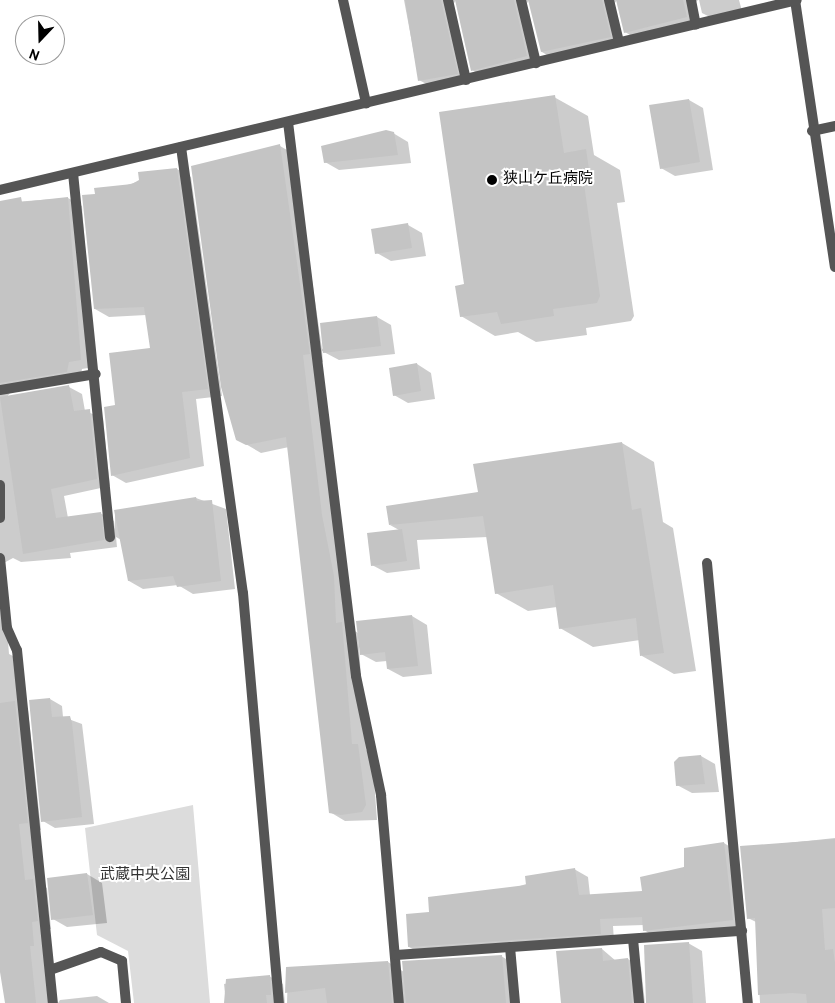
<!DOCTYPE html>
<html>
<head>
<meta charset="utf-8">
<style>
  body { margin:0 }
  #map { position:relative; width:835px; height:1003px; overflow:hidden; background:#fff; font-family:Overpass,"Noto Sans JP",sans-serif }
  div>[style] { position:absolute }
  .green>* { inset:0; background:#dcdcdc }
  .shadow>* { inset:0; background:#0003 }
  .building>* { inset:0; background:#c4c4c4 }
  .lane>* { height:10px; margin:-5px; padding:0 5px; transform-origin:5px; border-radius:5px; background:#555 }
  .street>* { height:10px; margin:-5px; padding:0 5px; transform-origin:5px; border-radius:5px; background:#555 }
  .dots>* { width:14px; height:14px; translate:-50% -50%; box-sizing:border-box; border:2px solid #fff; border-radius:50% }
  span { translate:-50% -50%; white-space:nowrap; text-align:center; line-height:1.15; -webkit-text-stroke:4px #fff; paint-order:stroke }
  .poi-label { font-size:15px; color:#000 }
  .left { translate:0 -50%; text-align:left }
  .park-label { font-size:15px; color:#333 }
  .north { position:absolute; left:15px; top:15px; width:50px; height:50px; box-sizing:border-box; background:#fff; border:1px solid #999; border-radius:50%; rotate:201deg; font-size:14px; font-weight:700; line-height:20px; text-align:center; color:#000 }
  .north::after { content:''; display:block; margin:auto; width:18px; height:22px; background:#000; clip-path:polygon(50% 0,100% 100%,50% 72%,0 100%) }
</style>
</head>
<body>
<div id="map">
  <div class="green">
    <div style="clip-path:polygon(193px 805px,210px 1003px,134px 1003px,128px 951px,97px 935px,85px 828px)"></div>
  </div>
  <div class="shadow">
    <div style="clip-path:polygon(404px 0,456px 0,451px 8px,467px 79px,430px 86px,419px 80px)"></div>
    <div style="clip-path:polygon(456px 0,529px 0,524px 8px,537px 61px,482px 76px,472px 70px)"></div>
    <div style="clip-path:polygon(529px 0,617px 0,612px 7px,620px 42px,552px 58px,542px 52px)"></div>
    <div style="clip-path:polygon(617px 0,698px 0,694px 4px,697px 23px,635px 38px,625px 32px)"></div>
    <div style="clip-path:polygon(699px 0,739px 0,742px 11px,712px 18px,702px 13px)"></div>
    <div style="clip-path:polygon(554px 97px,588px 116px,594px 155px,620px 170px,625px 202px,617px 203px,634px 316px,631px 321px,586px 328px,587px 335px,536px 342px,518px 332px,495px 336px,461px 316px,465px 285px)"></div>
    <div style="clip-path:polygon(689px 100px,703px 108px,713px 170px,675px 176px,661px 168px)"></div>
    <div style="clip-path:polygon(393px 133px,408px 142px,411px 163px,339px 170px,325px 162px)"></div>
    <div style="clip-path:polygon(280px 146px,294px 154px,322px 349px,377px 317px,391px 325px,395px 354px,339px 360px,322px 351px,323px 362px,317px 363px,350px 628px,358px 633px,366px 750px,372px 753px,377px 820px,345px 821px,330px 812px,289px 447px,261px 453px,237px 439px)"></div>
    <div style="clip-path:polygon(177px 169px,191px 177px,222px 396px,196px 399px,204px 466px,126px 483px,112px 475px,116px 406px,151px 350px,146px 315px,109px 317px,95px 309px,96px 195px)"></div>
    <div style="clip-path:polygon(68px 198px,82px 206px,94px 367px,82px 369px,80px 379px,12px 390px,7px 397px,69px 387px,82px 394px,85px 411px,103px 418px,110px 486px,64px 496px,68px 518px,100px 513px,114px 521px,115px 530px,115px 511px,196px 498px,226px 509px,235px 589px,193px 594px,178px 585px,143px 589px,129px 581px,123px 541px,116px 537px,117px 547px,70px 553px,71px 558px,21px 562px,13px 558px,2px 564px,9px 654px,15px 657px,22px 704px,28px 710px,41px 830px,32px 831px,38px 883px,47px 888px,51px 929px,45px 929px,49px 1003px,6px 1003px,0 943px,0 203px)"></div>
    <div style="clip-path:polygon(408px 225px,422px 233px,426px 256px,391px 261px,377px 253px)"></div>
    <div style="clip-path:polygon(417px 364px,431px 373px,435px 399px,408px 403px,394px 395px)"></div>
    <div style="clip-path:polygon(622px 443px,654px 462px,663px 522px,673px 528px,696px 671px,674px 674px,642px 656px,640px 640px,593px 647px,560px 628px,557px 607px,528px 611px,496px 593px,488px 537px,417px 540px,420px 569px,387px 573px,372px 565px,399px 530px,390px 525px)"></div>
    <div style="clip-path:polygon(412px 616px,427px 625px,432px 674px,403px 677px,388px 669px,387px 661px,376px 662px,361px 654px,358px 622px)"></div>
    <div style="clip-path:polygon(50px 699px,62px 706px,63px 717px,82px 724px,94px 824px,55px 828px,43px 821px)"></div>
    <div style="clip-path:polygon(701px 756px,715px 764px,719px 792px,692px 793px,677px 785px)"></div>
    <div style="clip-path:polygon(835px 838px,835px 1003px,760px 1003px,756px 922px,748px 918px,742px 848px)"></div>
    <div style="clip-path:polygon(724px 843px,737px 851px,746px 927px,657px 938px,644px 930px,644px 925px,613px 926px,614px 941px,422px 954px,409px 947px,430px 914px,574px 869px,588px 877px,590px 895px,643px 892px)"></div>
    <div style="clip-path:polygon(87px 874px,102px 883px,107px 923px,67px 927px,53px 919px,48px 879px)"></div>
    <div style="clip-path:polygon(688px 943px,702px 951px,706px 1003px,647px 1003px)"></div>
    <div style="clip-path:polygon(602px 949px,616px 961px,628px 959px,641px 967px,645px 1003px,562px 1003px)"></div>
    <div style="clip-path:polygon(501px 956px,515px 964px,519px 1003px,287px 1003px,288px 969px,388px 962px,404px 972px)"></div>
    <div style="clip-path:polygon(269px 976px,283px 984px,285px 1003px,226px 1003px,224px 984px)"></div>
    <div style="clip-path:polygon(97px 996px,109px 1003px,58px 1003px,60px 1000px)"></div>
  </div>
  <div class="building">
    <div style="clip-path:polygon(405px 0,441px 0,458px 74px,418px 81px)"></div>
    <div style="clip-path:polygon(455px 0,514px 0,527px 56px,471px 71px)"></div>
    <div style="clip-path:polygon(528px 0,602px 0,611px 37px,541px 52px)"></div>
    <div style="clip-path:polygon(616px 0,683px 0,687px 17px,624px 33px)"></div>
    <div style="clip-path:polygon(555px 95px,564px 153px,586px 149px,591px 183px,584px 184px,600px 296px,597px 303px,553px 309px,554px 316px,501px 324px,497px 312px,460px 317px,455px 286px,464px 284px,439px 112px)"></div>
    <div style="clip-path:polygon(689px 99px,700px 162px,660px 169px,649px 105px)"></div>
    <div style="clip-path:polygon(386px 130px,394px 132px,398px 155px,324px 163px,321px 146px)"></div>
    <div style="clip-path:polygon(280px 144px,310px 354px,303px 355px,322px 515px,334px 576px,336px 623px,342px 622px,352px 744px,358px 744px,366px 805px,362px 812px,341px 815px,329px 813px,286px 437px,246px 445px,236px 440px,221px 387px,191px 166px)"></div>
    <div style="clip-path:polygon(177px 168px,208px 389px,182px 392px,190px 458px,111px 476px,104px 407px,115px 405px,109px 353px,150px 348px,144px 307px,94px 309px,82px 195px,95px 194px,94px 188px,132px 184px,139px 180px,138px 172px)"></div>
    <div style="clip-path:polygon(21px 197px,22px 202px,68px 197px,81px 360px,69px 362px,67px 372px,0 383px,0 201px)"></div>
    <div style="clip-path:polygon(408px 223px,412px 248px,375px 254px,371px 229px)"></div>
    <div style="clip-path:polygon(377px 316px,381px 346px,323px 353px,320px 323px)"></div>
    <div style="clip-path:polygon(417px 363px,421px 391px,393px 396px,389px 368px)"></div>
    <div style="clip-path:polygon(69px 385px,74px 411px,90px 409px,97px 479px,51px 489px,56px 518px,101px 512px,104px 540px,23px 554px,0 397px)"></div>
    <div style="clip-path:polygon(622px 442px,632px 510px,641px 508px,664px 653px,640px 656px,636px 618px,559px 629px,553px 585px,495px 594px,483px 516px,389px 525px,386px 506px,478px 492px,473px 464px)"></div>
    <div style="clip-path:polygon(196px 497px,197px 501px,212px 500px,221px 581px,177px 587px,173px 576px,128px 581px,114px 510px)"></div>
    <div style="clip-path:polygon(402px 529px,407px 561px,371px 566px,367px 533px)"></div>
    <div style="clip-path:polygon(412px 615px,418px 666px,387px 669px,385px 652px,360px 655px,356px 621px)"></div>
    <div style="clip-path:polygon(50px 698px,52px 717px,70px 716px,72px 723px,82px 817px,41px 822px,29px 700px)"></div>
    <div style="clip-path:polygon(15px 701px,28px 823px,19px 824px,25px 880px,33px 879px,38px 921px,32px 922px,34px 946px,30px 946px,36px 1003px,5px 1003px,0 972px,0 703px)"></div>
    <div style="clip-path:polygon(701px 755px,705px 784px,676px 786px,674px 762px,679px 757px)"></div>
    <div style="clip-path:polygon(835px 839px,835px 908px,822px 909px,825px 950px,833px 949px,835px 963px,835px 1003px,807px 1003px,806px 994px,793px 993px,758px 995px,755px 918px,747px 919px,740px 846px)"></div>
    <div style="clip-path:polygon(724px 842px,733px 920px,643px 931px,642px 917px,600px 919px,601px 934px,408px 947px,406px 914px,429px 912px,428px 897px,526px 885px,525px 876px,575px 868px,579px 895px,642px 891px,640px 877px,684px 867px,684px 848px)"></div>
    <div style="clip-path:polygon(87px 873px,93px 915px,51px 920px,47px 878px)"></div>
    <div style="clip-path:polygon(689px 942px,693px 1003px,646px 1003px,644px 945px)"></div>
    <div style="clip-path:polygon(602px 948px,603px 961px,628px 958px,632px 1003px,561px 1003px,556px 951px)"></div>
    <div style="clip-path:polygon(502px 955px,506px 1003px,406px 1003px,402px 961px)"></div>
    <div style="clip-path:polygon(388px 961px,392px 1003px,327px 1003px,325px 988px,285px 993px,286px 967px)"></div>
    <div style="clip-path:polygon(270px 975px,271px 995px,266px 995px,267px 1003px,224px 1003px,226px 979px)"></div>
  </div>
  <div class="lane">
    <div style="left:343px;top:0;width:106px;rotate:77.4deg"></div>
    <div style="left:609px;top:0;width:43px;rotate:76.6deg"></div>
    <div style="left:691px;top:0;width:25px;rotate:79deg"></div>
    <div style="left:50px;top:970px;width:54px;rotate:-19.4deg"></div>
    <div style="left:101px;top:952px;width:23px;rotate:23deg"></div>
    <div style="left:122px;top:961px;width:42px;rotate:84.6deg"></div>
  </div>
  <div class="street">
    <div style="left:448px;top:0;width:82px;rotate:77.3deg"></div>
    <div style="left:521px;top:0;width:65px;rotate:76.6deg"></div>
    <div style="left:795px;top:0;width:270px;rotate:81.5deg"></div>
    <div style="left:288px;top:122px;width:558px;rotate:83deg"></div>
    <div style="left:356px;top:676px;width:122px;rotate:78.1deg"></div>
    <div style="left:381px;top:795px;width:209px;rotate:85.1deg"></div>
    <div style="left:812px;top:131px;width:24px;rotate:-12deg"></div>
    <div style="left:181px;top:147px;width:450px;rotate:82.1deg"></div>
    <div style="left:243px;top:593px;width:412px;rotate:85deg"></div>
    <div style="left:73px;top:173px;width:366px;rotate:84.2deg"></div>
    <div style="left:0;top:190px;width:819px;rotate:-13.41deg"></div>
    <div style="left:0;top:390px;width:97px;rotate:-9.5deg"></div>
    <div style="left:0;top:485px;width:33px;rotate:90deg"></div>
    <div style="left:0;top:558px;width:70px;rotate:84.3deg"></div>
    <div style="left:7px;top:628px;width:24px;rotate:66deg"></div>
    <div style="left:17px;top:650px;width:355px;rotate:84.2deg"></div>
    <div style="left:707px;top:563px;width:442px;rotate:84.7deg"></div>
    <div style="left:633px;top:939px;width:64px;rotate:84.6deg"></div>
    <div style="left:510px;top:947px;width:56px;rotate:84.9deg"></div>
    <div style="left:396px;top:955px;width:347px;rotate:-4deg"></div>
  </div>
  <div class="dots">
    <div style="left:492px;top:180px;background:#000"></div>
  </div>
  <div class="poi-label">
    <span class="left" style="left:503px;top:180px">狭山ケ丘病院</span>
  </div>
  <div class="park-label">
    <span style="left:145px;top:876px">武蔵中央公園</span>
  </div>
  <div class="north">N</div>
</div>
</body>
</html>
